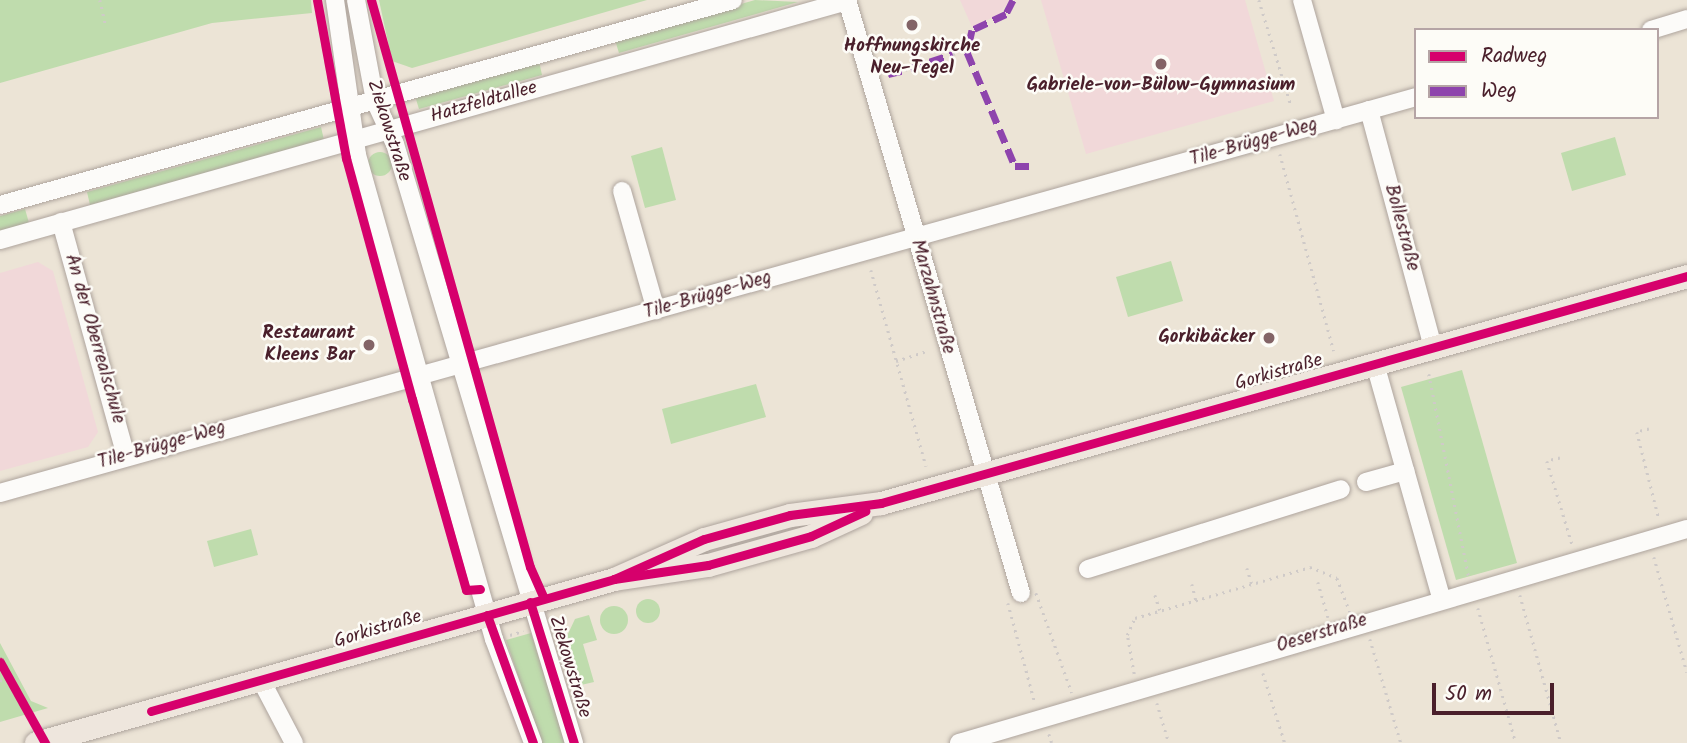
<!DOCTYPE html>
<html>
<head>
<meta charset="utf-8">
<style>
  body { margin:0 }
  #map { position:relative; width:1687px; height:743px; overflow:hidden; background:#ece4d6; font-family:Kalam,sans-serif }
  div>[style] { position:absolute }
  .built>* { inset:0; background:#f1d8d9 }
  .green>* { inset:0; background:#bfdcad }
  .round { border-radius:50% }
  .path>* { height:2.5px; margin-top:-1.25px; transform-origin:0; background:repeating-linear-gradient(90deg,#cfcac8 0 2px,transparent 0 7px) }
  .roads { filter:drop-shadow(0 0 2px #aea49d) drop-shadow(0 0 2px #aea49d) }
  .minor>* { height:18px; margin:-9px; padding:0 9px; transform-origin:9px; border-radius:9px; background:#fcfbf9 }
  .major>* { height:23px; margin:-11.5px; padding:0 11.5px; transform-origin:11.5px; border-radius:11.5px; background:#eee6dd }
  .quiet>* { height:7px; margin-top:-3.5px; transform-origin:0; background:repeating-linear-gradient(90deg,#8e44ad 0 14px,transparent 0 21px) }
  .cycleway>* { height:9px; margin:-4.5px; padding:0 4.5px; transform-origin:4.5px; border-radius:4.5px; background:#d6006c }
  .dots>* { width:19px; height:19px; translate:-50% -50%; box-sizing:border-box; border:4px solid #fdfcf7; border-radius:50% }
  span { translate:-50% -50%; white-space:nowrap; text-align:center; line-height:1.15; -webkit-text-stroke:5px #fdfcf7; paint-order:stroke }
  .poi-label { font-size:19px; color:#4a1f2b; font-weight:700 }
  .right { translate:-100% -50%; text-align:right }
  .street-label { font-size:19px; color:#4a1f2b }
  .legend { position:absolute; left:1414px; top:28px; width:245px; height:91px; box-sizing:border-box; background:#fdfcf7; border:2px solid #b5a4a5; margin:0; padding:9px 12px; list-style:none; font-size:21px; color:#4a1f2b }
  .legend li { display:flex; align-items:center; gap:14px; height:35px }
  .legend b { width:35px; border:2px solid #b5a4a5 }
  .scale { position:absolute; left:1432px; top:683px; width:122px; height:32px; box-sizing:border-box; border:4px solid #4a1f2b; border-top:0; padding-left:9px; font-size:21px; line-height:24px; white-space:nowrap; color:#4a1f2b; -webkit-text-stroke:5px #fdfcf7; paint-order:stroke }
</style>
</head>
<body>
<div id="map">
  <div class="built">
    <div style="clip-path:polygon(960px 0,1010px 0,998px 15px,972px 27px)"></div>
    <div style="clip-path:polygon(1041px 0,1245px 0,1274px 101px,1086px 154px)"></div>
    <div style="clip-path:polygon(38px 262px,53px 271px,98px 432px,88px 447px,0 471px,0 273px)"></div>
  </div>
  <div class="green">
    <div style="clip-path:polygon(0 0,311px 0,312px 13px,212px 23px,0 83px)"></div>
    <div style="clip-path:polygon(379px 0,647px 0,412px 68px,392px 61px)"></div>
    <div style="clip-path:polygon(755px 0,798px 2px,619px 53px,615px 40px)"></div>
    <div style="clip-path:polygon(539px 61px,542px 75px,419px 109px,415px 96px)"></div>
    <div style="clip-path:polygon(321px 127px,324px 140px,90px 205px,87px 192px)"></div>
    <div style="clip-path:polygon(1615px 137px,1626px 175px,1572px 191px,1561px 153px)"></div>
    <div style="clip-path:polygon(662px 147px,676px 200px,645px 208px,631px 156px)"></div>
    <div class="round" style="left:368px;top:152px;width:24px;height:24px"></div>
    <div style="clip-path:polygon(25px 209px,29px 223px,0 231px,0 216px)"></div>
    <div style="clip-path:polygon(1171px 261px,1183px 301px,1128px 317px,1116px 277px)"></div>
    <div style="clip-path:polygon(1462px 370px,1517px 563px,1456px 580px,1401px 387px)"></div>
    <div style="clip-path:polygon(756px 384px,766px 417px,671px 444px,662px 409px)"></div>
    <div style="clip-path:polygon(251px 529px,258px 555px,214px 567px,207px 541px)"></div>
    <div class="round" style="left:636px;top:599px;width:24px;height:24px"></div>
    <div class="round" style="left:600px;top:606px;width:28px;height:28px"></div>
    <div style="clip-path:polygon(589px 615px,597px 640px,583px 644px,594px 682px,581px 685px,567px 636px,575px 619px)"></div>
    <div style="clip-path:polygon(531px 633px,566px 743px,541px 743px,506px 640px)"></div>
    <div style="clip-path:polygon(0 643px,31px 701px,48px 708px,0 722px)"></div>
  </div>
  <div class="path">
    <div style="left:100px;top:0;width:27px;rotate:77deg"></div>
    <div style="left:1259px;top:0;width:110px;rotate:73.1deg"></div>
    <div style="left:953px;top:54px;width:3px;rotate:-18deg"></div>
    <div style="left:905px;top:70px;width:5px;rotate:-22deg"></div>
    <div style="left:1280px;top:154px;width:204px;rotate:74.7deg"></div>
    <div style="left:871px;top:270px;width:204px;rotate:74.3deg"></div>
    <div style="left:896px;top:361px;width:32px;rotate:-18deg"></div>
    <div style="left:1429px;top:374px;width:207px;rotate:78.9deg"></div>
    <div style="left:1649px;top:429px;width:12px;rotate:166deg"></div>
    <div style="left:1637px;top:432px;width:90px;rotate:75.8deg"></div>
    <div style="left:1560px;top:458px;width:13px;rotate:167deg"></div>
    <div style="left:1547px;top:461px;width:87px;rotate:73.2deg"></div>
    <div style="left:1654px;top:557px;width:120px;rotate:74deg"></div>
    <div style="left:1247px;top:568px;width:17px;rotate:73deg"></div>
    <div style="left:1318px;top:582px;width:37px;rotate:74deg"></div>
    <div style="left:1192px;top:584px;width:16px;rotate:76deg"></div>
    <div style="left:1036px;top:593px;width:106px;rotate:70.2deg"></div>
    <div style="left:1155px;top:595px;width:16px;rotate:72deg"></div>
    <div style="left:1520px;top:595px;width:154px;rotate:74.5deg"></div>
    <div style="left:1008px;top:603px;width:104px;rotate:74.9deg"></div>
    <div style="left:1478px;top:608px;width:140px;rotate:74.3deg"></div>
    <div style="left:510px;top:635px;width:14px;rotate:-17deg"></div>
    <div style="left:1370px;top:639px;width:109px;rotate:73.4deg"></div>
    <div style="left:1263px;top:673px;width:73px;rotate:72.6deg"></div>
    <div style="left:1134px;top:674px;width:40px;rotate:-100deg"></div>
    <div style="left:1127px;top:635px;width:19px;rotate:-65deg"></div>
    <div style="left:1135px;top:618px;width:182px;rotate:-16.2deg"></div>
    <div style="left:1310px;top:567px;width:29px;rotate:22deg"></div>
    <div style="left:1337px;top:578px;width:36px;rotate:69deg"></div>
    <div style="left:0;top:681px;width:10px;rotate:-24deg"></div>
    <div style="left:1157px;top:703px;width:42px;rotate:73.3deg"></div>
    <div style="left:1049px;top:734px;width:9px;rotate:72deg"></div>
  </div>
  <div class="roads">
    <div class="minor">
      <div style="left:335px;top:0;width:157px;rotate:81.9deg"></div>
      <div style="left:357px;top:155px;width:503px;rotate:74.2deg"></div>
      <div style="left:494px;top:639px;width:111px;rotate:69.4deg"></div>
      <div style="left:356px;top:0;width:103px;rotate:79.3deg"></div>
      <div style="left:375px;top:101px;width:47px;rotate:65.1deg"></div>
      <div style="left:395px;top:144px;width:625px;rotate:73.36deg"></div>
      <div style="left:847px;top:0;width:618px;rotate:73.65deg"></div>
      <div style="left:1302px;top:0;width:125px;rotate:74.2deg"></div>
      <div style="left:1651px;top:30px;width:38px;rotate:-17deg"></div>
      <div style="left:1369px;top:110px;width:245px;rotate:74.9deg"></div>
      <div style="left:622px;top:191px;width:124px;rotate:74.1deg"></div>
      <div style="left:0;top:205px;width:761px;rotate:-15.62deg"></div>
      <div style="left:61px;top:222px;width:243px;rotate:74.5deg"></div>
      <div style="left:0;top:240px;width:880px;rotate:-15.76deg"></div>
      <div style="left:1375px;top:364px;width:243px;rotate:74.2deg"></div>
      <div style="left:1366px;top:482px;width:41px;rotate:-15.8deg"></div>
      <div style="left:0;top:493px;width:1470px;rotate:-15.62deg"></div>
      <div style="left:1088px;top:569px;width:265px;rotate:-17.5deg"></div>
      <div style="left:262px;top:682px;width:69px;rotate:62.3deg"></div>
      <div style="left:959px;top:743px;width:759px;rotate:-16.38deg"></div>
    </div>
    <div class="major">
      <div style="left:614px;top:579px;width:98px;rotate:-24deg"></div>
      <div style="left:704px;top:539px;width:89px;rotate:-15.6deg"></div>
      <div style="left:790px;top:515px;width:92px;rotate:-7.5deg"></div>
      <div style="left:881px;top:503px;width:837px;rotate:-15.73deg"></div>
      <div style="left:36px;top:743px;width:601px;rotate:-15.84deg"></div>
      <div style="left:614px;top:579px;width:95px;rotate:-8.5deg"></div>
      <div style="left:708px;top:565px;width:107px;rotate:-15.7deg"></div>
      <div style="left:811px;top:536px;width:55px;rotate:-24.7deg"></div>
    </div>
  </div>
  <div class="quiet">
    <div style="left:1013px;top:0;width:16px;rotate:117deg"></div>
    <div style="left:1006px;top:14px;width:38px;rotate:155deg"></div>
    <div style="left:972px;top:30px;width:23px;rotate:103deg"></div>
    <div style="left:967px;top:52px;width:124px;rotate:67.2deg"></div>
    <div style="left:1015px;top:166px;width:15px"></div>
    <div style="left:910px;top:68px;width:45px;rotate:-18deg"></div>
    <div style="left:888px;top:74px;width:17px;rotate:-13deg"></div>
  </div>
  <div class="cycleway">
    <div style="left:317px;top:0;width:161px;rotate:79.6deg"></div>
    <div style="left:346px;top:158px;width:250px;rotate:74.7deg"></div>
    <div style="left:412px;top:399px;width:198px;rotate:74.2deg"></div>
    <div style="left:466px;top:590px;width:14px;rotate:-4deg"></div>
    <div style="left:371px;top:0;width:589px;rotate:74.34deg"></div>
    <div style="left:530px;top:567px;width:34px;rotate:66deg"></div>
    <div style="left:614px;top:579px;width:98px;rotate:-24deg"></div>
    <div style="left:704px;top:539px;width:89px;rotate:-15.6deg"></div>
    <div style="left:790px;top:515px;width:92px;rotate:-7.5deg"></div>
    <div style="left:881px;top:503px;width:837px;rotate:-15.73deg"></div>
    <div style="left:530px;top:602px;width:148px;rotate:72.7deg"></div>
    <div style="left:487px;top:615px;width:136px;rotate:70.2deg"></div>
    <div style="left:0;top:662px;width:93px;rotate:60.9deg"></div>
    <div style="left:151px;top:711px;width:481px;rotate:-15.9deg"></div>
    <div style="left:614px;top:579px;width:95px;rotate:-8.5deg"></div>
    <div style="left:708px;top:565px;width:107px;rotate:-15.7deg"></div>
    <div style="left:811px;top:536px;width:60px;rotate:-24.8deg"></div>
  </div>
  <div class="dots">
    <div style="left:912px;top:25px;background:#836467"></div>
    <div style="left:1161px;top:64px;background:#836467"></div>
    <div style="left:1269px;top:338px;background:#836467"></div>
    <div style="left:369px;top:345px;background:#836467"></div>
  </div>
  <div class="poi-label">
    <span style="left:912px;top:58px">Hoffnungskirche<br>Neu-Tegel</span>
    <span style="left:1161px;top:86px">Gabriele-von-Bülow-Gymnasium</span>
    <span class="right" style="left:355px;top:345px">Restaurant<br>Kleens Bar</span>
    <span class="right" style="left:1255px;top:338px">Gorkibäcker</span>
  </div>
  <div class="street-label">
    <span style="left:484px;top:103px;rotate:-16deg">Hatzfeldtallee</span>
    <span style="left:388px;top:131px;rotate:72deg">Ziekowstraße</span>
    <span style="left:1254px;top:143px;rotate:-16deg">Tile-Brügge-Weg</span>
    <span style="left:1401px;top:228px;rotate:75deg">Bollestraße</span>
    <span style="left:708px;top:296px;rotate:-16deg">Tile-Brügge-Weg</span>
    <span style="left:932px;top:297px;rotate:74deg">Marzahnstraße</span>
    <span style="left:94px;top:339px;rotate:74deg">An der Oberrealschule</span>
    <span style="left:1279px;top:373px;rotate:-16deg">Gorkistraße</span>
    <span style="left:162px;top:446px;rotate:-16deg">Tile-Brügge-Weg</span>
    <span style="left:378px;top:630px;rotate:-17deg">Gorkistraße</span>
    <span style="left:1322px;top:634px;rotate:-17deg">Oeserstraße</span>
    <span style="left:569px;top:667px;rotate:73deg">Ziekowstraße</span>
  </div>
  <ul class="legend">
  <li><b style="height:9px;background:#d6006c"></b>Radweg</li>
  <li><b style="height:9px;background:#8e44ad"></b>Weg</li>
  </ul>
  <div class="scale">50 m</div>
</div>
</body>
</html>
